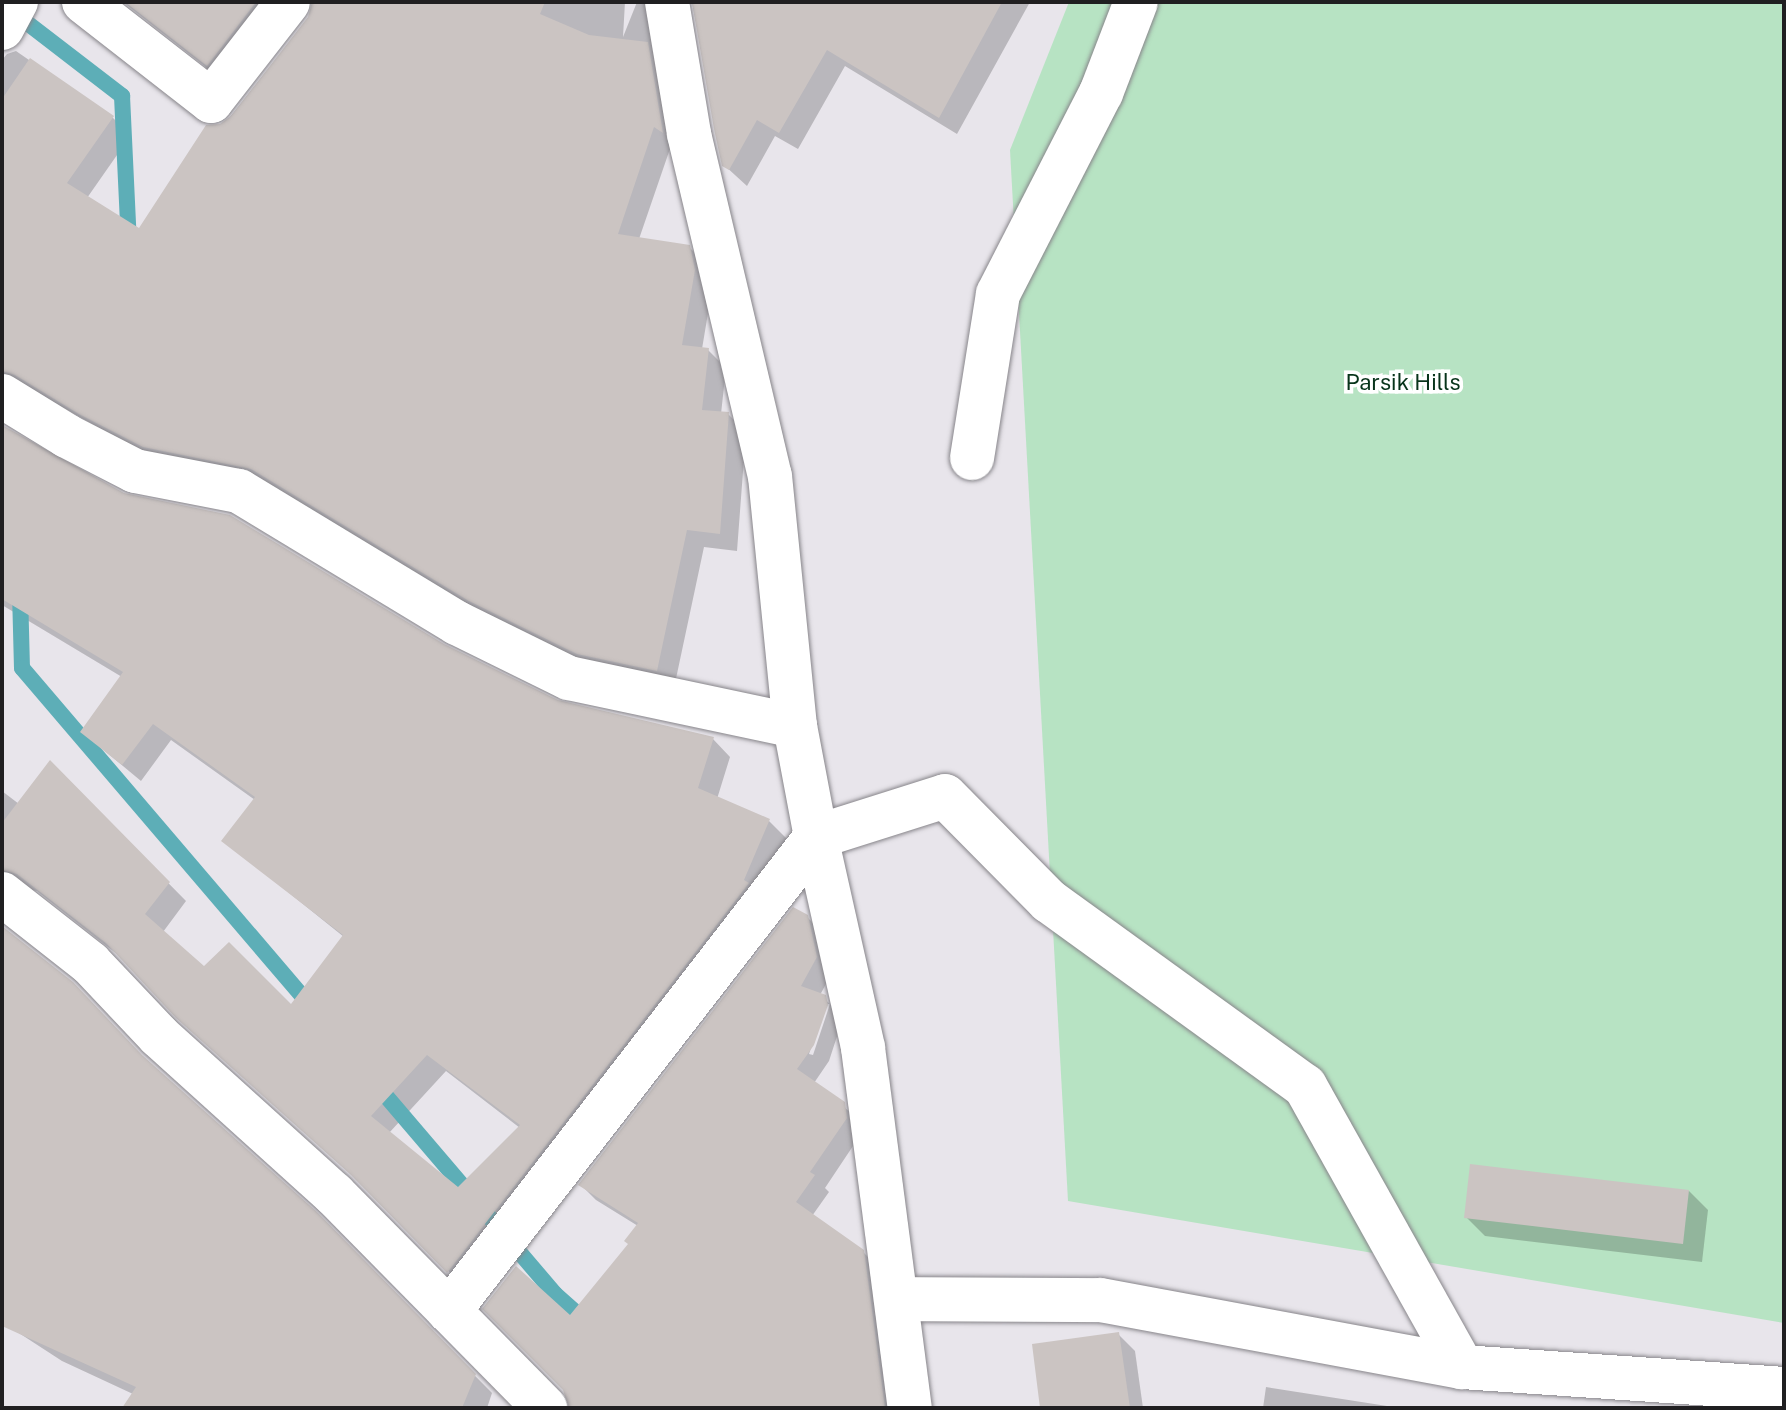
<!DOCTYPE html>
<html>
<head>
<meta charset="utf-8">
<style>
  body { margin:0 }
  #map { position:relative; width:1786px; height:1410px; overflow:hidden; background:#e8e5eb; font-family:"Public Sans",sans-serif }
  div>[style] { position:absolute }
  .green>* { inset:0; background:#b7e3c3 }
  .shadow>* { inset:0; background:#0003 }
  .stream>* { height:16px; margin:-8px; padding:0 8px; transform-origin:8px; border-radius:8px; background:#5daeb7 }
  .building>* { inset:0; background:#cbc4c2 }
  .roads { filter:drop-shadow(0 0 2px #87858a) drop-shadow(0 0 2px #87858a) }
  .minor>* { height:44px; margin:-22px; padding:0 22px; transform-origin:22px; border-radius:22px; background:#fff }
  span { translate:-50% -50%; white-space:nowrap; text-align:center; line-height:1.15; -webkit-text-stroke:7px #fff; paint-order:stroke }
  .park-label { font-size:22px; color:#08341b }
  .frame { position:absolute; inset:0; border:4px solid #201f21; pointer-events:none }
</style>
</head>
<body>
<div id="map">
  <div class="green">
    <div style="clip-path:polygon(1069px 2px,1784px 2px,1784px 1323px,1068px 1201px,1010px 150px)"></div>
  </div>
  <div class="shadow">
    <div style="clip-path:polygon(123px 2px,291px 2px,225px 82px)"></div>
    <div style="clip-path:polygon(314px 2px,625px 2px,623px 37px,637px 2px,667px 2px,672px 143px,639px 239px,689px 247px,707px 265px,712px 289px,702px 349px,708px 350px,726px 368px,721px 414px,728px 414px,746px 432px,737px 551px,704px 547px,674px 688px,597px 671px,163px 464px,34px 391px,2px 397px,2px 60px,7px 54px,16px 51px,113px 118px,131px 135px,87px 198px,139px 231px,309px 18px)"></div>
    <div style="clip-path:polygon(692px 2px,1030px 2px,957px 134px,845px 66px,798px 149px,775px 136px,747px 186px,724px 165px)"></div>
    <div style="clip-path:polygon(evenodd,2px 428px,54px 460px,557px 702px,713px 739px,730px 757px,717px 799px,769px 821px,787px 839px,762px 898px,466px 1289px,369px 1191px,122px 958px,37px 891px,2px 884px,2px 791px,19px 804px,50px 763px,186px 901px,163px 932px,204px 969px,291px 1007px,344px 937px,223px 840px,255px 800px,171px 740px,141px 781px,82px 732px,122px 677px,2px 605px,2px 428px,446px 1071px,520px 1128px,458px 1190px,389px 1133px,446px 1071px)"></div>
    <div style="clip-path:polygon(evenodd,807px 917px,823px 933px,832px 973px,820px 995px,840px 1013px,842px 1021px,829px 1061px,814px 1083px,860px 1120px,861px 1134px,825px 1188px,829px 1192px,812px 1216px,863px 1252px,879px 1268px,897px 1408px,570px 1408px,570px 1318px,630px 1245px,638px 1226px,596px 1200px,581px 1185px,807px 917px,826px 1004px,830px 1004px,813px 1055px,809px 1054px,826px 1004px)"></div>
    <div style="clip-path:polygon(2px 928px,315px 1214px,492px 1393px,487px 1408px,138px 1408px,133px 1394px,62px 1361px,2px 1322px)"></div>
    <div style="clip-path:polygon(1689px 1191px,1708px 1210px,1702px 1262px,1485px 1236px,1466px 1217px)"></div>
    <div style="clip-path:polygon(1118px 1334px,1135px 1351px,1143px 1408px,1042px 1408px)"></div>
    <div style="clip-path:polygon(1266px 1387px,1387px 1406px,1424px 1408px,1263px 1408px)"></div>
  </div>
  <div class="stream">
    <div style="left:13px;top:12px;width:138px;rotate:37.6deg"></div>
    <div style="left:122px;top:96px;width:147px;rotate:87.3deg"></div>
    <div style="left:20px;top:592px;width:76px;rotate:88.5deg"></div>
    <div style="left:22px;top:668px;width:448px;rotate:49.5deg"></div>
    <div style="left:374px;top:1082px;width:279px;rotate:49.5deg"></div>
    <div style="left:555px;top:1294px;width:47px;rotate:41.5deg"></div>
  </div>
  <div class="building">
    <div style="clip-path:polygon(125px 2px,256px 2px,207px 66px)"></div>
    <div style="clip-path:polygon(312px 2px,545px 2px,540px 14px,589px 35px,648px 42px,663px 133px,654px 127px,618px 234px,690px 245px,695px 270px,682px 345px,709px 348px,702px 410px,729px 412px,720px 534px,687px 530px,657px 671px,577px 654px,469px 601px,251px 469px,143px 447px,79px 414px,15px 375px,2px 371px,2px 99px,30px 58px,114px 116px,67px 183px,139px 228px,206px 125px,220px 124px,231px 116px,308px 17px)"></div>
    <div style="clip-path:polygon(692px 2px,1002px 2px,939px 118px,827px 50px,779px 133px,757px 120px,729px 170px,722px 166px,714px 129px)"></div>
    <div style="clip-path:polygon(evenodd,2px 425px,124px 493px,230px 515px,444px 644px,558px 700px,714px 737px,698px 788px,770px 819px,744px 880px,749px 883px,447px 1273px,351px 1175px,176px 1018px,106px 943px,17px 874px,2px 870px,2px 823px,50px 760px,170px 882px,145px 914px,204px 966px,229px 942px,291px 1004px,343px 935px,221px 841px,255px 797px,153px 724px,122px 765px,80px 732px,123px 672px,2px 599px,2px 425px,427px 1055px,520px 1125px,458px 1187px,371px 1116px,427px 1055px)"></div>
    <div style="clip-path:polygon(793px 907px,808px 915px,817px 957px,801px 986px,826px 995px,828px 1005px,814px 1045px,797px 1069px,845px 1102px,847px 1118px,810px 1172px,815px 1175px,796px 1202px,864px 1250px,885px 1408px,569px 1408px,563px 1390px,482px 1309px,516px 1266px,570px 1315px,628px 1244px,624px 1241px,638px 1223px,578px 1185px)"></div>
    <div style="clip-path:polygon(2px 926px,73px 982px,142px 1055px,317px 1212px,476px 1374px,462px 1408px,122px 1408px,136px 1387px,2px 1326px)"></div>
    <div style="clip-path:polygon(1470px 1164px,1689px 1190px,1683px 1244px,1464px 1218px)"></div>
    <div style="clip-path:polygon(1119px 1332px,1130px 1408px,1040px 1408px,1032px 1344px)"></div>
  </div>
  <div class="roads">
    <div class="minor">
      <div style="left:84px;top:2px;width:161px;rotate:37.9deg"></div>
      <div style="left:211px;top:101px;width:125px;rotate:-52.1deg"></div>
      <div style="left:667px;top:2px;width:134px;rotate:80.5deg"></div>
      <div style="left:689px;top:134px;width:351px;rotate:76.7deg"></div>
      <div style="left:770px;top:476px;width:251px;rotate:84.3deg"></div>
      <div style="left:795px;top:726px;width:113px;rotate:79.3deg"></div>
      <div style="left:816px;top:837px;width:216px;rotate:77.4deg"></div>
      <div style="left:863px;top:1048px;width:363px;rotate:82.6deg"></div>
      <div style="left:2px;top:28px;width:30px;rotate:-62deg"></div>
      <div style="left:2px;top:396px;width:76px;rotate:31.6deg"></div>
      <div style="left:67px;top:436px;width:76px;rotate:27.2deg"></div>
      <div style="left:135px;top:471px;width:106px;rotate:10.9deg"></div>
      <div style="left:239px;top:491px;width:255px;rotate:31.2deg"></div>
      <div style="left:457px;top:623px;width:125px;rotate:26.2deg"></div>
      <div style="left:569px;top:678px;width:231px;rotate:12deg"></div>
      <div style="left:972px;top:458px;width:166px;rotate:-81deg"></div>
      <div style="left:998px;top:294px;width:226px;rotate:-62.9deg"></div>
      <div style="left:1101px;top:93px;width:97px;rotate:-69deg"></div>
      <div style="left:2px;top:894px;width:112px;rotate:38.1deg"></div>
      <div style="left:90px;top:963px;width:100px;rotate:46.6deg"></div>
      <div style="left:159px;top:1036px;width:236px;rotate:42.1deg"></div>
      <div style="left:334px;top:1194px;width:301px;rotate:45.4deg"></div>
      <div style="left:896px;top:1299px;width:204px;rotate:0.3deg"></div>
      <div style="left:1100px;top:1300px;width:368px;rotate:10.5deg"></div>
      <div style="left:1462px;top:1367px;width:323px;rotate:3.9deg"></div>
      <div style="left:449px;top:1311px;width:599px;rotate:-52.25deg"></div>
      <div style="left:816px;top:837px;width:135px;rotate:-17.6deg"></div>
      <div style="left:945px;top:796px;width:148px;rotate:45.3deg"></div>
      <div style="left:1049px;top:901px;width:316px;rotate:35.9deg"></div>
      <div style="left:1305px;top:1086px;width:322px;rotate:60.8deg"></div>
    </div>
  </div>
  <div class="park-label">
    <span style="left:1403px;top:383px">Parsik Hills</span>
  </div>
  <div class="frame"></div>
</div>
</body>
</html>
